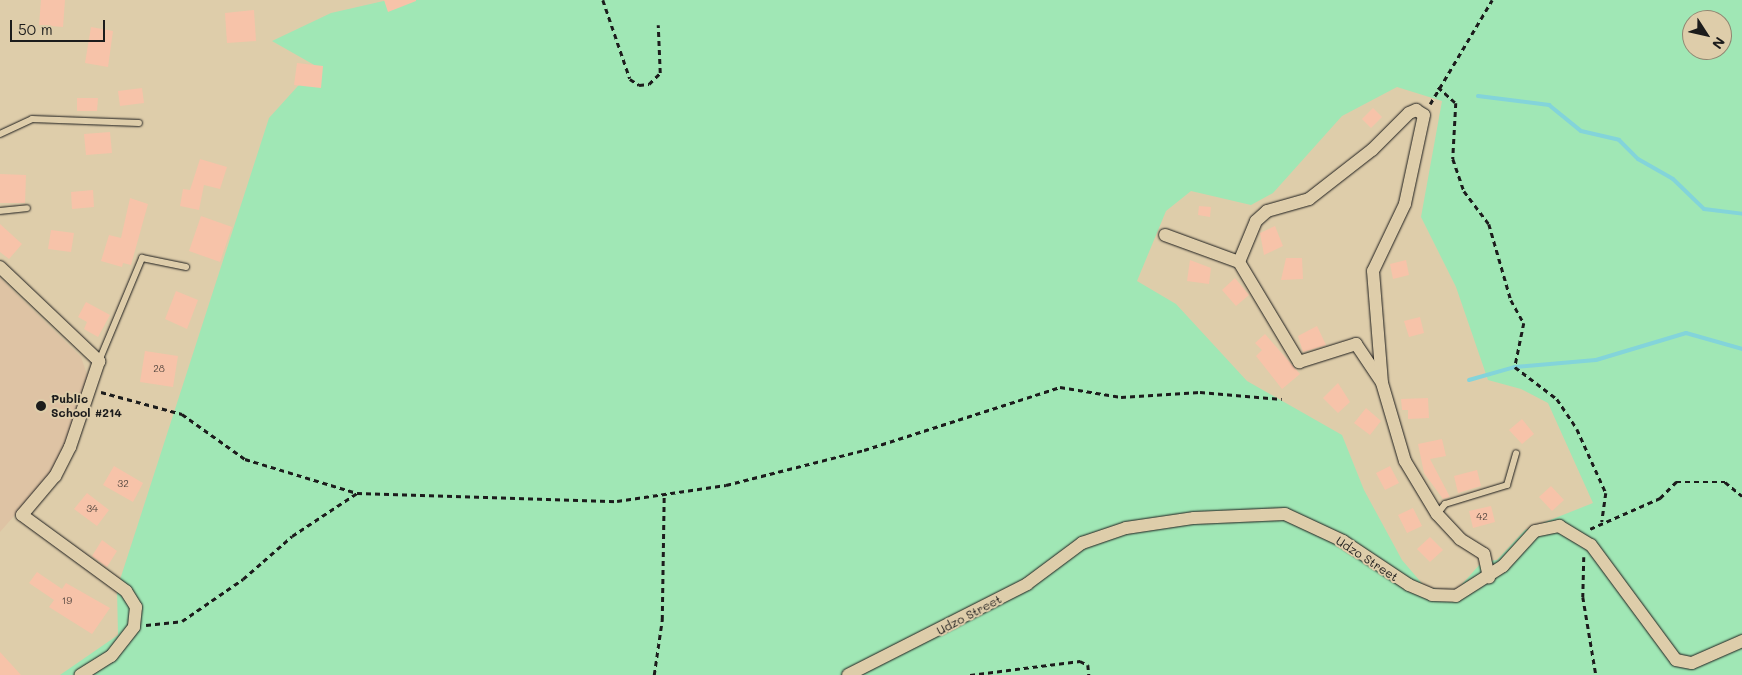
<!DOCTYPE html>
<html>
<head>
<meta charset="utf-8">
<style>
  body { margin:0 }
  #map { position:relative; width:1742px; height:675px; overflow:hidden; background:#decdaa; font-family:Mali,sans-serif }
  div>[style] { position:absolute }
  .built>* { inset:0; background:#dec3a4 }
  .green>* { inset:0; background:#a0e7b5 }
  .stream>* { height:4px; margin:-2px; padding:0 2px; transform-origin:2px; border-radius:2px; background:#83d4da }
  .building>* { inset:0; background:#f7c3a9 }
  .path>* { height:2.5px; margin-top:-1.25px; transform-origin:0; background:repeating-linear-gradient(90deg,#1c1c1c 0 5px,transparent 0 9px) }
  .roads { filter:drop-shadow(0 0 1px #1c1c1c) drop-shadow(0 0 1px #1c1c1c) }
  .service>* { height:6px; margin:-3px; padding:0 3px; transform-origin:3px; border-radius:3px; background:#decdaa }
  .minor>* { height:12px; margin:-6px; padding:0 6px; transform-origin:6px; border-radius:6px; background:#decdaa }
  .dots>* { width:14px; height:14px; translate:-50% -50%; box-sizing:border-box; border:2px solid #decdaa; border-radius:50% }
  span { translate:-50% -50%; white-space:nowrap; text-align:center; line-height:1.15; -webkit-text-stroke:4px #decdaa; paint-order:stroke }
  .number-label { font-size:10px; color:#53463f }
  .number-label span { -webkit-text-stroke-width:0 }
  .poi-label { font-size:12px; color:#1c1c1c; font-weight:700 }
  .left { translate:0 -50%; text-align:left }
  .street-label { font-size:12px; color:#1c1c1c }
  .north { position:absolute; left:1682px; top:10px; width:50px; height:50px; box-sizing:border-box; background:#decdaa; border:1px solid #908671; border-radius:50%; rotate:125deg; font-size:14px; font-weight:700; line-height:20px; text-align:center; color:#1c1c1c }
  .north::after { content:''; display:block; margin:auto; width:18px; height:22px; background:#1c1c1c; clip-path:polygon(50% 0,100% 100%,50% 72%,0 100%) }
  .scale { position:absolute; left:10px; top:20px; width:95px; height:22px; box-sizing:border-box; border:2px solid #1c1c1c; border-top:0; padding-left:6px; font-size:15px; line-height:18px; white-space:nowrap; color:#1c1c1c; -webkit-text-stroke:4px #decdaa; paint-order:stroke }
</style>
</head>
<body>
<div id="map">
  <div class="built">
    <div style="clip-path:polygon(0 278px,81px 357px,90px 383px,56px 468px,0 532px)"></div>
  </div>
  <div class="green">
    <div style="clip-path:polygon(evenodd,388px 0,1742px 0,1742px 675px,60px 675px,118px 635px,117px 589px,269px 118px,316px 66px,272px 41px,331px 13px,388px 0,1692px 20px,1722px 20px,1722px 50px,1692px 50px,1692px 20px,388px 0,1397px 87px,1442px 101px,1421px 217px,1456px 287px,1488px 380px,1521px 389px,1548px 403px,1593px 503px,1525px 530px,1497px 560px,1482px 562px,1455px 592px,1425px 587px,1402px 560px,1364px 490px,1342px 435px,1247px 381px,1176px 304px,1137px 281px,1166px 211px,1191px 191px,1251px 205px,1273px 193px,1342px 116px,1397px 87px)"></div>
  </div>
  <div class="stream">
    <div style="left:1478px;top:96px;width:72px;rotate:7.2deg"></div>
    <div style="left:1549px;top:105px;width:41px;rotate:39.1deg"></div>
    <div style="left:1581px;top:131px;width:39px;rotate:13deg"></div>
    <div style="left:1619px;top:140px;width:27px;rotate:45deg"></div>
    <div style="left:1638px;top:159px;width:40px;rotate:29.7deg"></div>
    <div style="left:1673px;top:179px;width:43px;rotate:44.1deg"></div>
    <div style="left:1704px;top:209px;width:38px;rotate:7deg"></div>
    <div style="left:1469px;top:380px;width:48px;rotate:-15.8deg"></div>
    <div style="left:1515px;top:367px;width:81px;rotate:-4.9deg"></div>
    <div style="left:1596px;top:360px;width:94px;rotate:-16.7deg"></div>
    <div style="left:1686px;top:333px;width:58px;rotate:15.9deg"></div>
  </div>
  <div class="building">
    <div style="clip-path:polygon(41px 0,65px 0,63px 27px,39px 25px)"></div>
    <div style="clip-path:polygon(384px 0,416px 0,416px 1px,388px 12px)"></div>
    <div style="clip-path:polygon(254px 10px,256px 41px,227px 43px,225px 13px)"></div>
    <div style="clip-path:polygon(91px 27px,113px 31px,108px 67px,85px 63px)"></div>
    <div style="clip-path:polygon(297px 63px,323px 66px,321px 88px,294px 85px)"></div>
    <div style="clip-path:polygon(142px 88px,144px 103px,120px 106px,118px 91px)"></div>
    <div style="clip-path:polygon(77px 98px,98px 98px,97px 111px,77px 111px)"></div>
    <div style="clip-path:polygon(1373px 108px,1382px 117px,1371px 128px,1362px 119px)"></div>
    <div style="clip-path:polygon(110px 132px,112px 153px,86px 155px,84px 134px)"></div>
    <div style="clip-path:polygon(200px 159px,227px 167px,220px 189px,204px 185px,199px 210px,180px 206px,183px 189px,190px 190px)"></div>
    <div style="clip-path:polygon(0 174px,26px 175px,25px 203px,0 203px)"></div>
    <div style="clip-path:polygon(93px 190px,94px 207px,72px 209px,71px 192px)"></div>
    <div style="clip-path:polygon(130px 198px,148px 204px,131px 265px,123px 263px,122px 267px,101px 261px,109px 235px,121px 238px)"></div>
    <div style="clip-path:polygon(1199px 206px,1211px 207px,1210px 217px,1198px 215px)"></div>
    <div style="clip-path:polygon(201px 216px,232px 227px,220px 262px,189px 251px)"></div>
    <div style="clip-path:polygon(0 224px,22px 244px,9px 259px,0 252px)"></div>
    <div style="clip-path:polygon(1275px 226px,1283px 246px,1264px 255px,1260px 233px)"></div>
    <div style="clip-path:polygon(51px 230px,74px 233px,71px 252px,48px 249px)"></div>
    <div style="clip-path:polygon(1286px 258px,1302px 258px,1303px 279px,1281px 280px)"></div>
    <div style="clip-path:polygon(1190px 260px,1211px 268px,1209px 284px,1187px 281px)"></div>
    <div style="clip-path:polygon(1406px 260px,1409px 275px,1393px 279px,1390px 264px)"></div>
    <div style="clip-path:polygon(1235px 278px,1249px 295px,1236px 306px,1222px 290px)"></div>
    <div style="clip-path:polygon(176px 291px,198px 300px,187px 329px,165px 319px)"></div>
    <div style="clip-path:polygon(86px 302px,110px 315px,98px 337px,84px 329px,87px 322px,78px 317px)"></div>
    <div style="clip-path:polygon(1420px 317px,1424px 333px,1409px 337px,1404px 321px)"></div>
    <div style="clip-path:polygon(1317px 326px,1326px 345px,1303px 352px,1298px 336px)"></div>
    <div style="clip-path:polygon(1265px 334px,1300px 374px,1282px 389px,1256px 356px,1262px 350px,1255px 343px)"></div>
    <div style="clip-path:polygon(145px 351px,178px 356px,173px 387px,140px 382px)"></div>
    <div style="clip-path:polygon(1338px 383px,1350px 402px,1338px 413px,1323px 398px)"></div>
    <div style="clip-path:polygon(1428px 398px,1429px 418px,1408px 419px,1408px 410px,1402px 410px,1401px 399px)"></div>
    <div style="clip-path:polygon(1366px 408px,1381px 421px,1370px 435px,1354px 423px)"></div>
    <div style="clip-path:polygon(1522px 419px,1534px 434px,1522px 444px,1509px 430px)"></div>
    <div style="clip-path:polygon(1442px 439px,1446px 456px,1430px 459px,1450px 497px,1443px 499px,1424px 473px,1418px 444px)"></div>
    <div style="clip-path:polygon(114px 466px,143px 483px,133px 502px,103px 485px)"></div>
    <div style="clip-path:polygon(1390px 466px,1399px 483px,1385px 490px,1376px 473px)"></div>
    <div style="clip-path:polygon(1477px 470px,1481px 486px,1458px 493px,1454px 476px)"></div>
    <div style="clip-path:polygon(1551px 486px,1564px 500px,1552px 511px,1539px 497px)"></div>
    <div style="clip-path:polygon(87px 493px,109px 510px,97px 526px,74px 509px)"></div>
    <div style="clip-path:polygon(1491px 506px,1495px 522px,1473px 528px,1469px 511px)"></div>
    <div style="clip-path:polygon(1413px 508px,1422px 526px,1407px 533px,1398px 515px)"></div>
    <div style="clip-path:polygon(1430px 537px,1443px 550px,1430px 562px,1417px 549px)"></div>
    <div style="clip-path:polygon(102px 540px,117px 551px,107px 567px,92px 556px)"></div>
    <div style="clip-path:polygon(37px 572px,62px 589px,66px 583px,110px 608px,92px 634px,49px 607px,54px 600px,29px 583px)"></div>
    <div style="clip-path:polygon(0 652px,21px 675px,0 675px)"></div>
  </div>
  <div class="path">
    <div style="left:603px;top:0;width:83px;rotate:71.1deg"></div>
    <div style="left:630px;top:79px;width:11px;rotate:34deg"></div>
    <div style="left:639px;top:85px;width:10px;rotate:-6deg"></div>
    <div style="left:649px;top:84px;width:16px;rotate:-45deg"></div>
    <div style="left:660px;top:73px;width:48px;rotate:-92.4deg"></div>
    <div style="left:1438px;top:87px;width:24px;rotate:42deg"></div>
    <div style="left:1456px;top:103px;width:56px;rotate:93.1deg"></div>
    <div style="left:1453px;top:159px;width:34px;rotate:71deg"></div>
    <div style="left:1464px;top:191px;width:41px;rotate:52.9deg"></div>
    <div style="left:1489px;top:224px;width:79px;rotate:73.9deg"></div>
    <div style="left:1511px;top:300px;width:26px;rotate:61deg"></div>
    <div style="left:1524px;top:323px;width:45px;rotate:101.6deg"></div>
    <div style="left:1515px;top:367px;width:53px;rotate:37.3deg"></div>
    <div style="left:1557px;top:399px;width:36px;rotate:56deg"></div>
    <div style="left:1577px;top:429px;width:70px;rotate:65.6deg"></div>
    <div style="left:1606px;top:493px;width:29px;rotate:98deg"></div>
    <div style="left:1430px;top:104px;width:121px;rotate:-59.2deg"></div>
    <div style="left:101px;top:392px;width:84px;rotate:15.2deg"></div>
    <div style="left:182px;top:414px;width:77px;rotate:35.5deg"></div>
    <div style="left:245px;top:459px;width:117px;rotate:16.9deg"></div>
    <div style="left:357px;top:493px;width:260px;rotate:1.8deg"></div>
    <div style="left:617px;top:501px;width:110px;rotate:-8.4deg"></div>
    <div style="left:726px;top:485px;width:142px;rotate:-14.2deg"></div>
    <div style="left:864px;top:450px;width:206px;rotate:-17.8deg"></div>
    <div style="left:1060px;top:387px;width:62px;rotate:9.3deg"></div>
    <div style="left:1121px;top:397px;width:79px;rotate:-3.6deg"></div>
    <div style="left:1200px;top:392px;width:82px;rotate:4.9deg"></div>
    <div style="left:1590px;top:529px;width:77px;rotate:-23.9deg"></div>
    <div style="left:1660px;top:498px;width:23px;rotate:-45deg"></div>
    <div style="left:1676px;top:482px;width:49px"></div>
    <div style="left:1725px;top:482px;width:22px;rotate:39deg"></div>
    <div style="left:1584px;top:557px;width:40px;rotate:91.4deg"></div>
    <div style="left:1583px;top:597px;width:79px;rotate:80.5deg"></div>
    <div style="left:146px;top:625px;width:36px;rotate:-6deg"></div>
    <div style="left:182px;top:621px;width:74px;rotate:-34.5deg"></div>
    <div style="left:243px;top:579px;width:65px;rotate:-41.3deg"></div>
    <div style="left:292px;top:536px;width:78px;rotate:-33.5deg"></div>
    <div style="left:654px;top:675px;width:56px;rotate:-81.7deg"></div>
    <div style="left:662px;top:620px;width:126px;rotate:-89.1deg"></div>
    <div style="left:970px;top:675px;width:111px;rotate:-7.3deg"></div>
    <div style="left:1080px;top:661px;width:9px;rotate:27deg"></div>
    <div style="left:1088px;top:665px;width:10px;rotate:84deg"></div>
  </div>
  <div class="roads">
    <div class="service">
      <div style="left:0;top:134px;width:35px;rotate:-25deg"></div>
      <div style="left:32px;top:119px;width:107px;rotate:2.1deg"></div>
      <div style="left:0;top:211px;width:27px;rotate:-6deg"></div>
      <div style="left:99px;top:361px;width:112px;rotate:-67.3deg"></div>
      <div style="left:142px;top:258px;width:45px;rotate:11.6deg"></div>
      <div style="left:1437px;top:514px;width:13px;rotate:-51deg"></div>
      <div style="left:1445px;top:504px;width:65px;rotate:-17deg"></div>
      <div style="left:1507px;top:485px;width:33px;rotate:-74deg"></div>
    </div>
    <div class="minor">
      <div style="left:1165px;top:235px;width:79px;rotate:20deg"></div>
      <div style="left:1239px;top:262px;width:117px;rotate:59deg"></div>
      <div style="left:1299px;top:362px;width:60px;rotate:-17.5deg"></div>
      <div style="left:1356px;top:344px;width:45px;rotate:56deg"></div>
      <div style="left:1239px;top:262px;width:44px;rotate:-67.5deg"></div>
      <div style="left:1256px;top:221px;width:15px;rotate:-42deg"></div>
      <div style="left:1267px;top:211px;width:44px;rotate:-15.9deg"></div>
      <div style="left:1309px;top:199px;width:80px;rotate:-37.9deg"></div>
      <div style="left:1372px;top:150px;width:52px;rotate:-45deg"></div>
      <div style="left:1409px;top:113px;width:8px;rotate:-23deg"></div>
      <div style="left:1416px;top:110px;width:9px;rotate:32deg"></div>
      <div style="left:1424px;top:115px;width:91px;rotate:102.1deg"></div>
      <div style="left:1405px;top:204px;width:74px;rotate:115.5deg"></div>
      <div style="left:1373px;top:271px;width:112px;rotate:85.4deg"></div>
      <div style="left:1382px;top:383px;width:81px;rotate:73.6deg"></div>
      <div style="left:1405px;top:461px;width:62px;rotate:58.9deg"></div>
      <div style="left:1437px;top:514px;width:34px;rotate:47deg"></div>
      <div style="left:1460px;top:539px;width:28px;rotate:32deg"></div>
      <div style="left:1484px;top:554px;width:24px;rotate:78deg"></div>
      <div style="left:0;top:267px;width:137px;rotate:43.5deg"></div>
      <div style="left:99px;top:361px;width:91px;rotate:108.6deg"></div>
      <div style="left:70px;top:447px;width:33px;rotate:117deg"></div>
      <div style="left:55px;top:476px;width:51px;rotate:130.2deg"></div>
      <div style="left:22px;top:515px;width:129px;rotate:36.2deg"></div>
      <div style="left:126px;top:591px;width:19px;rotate:58deg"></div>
      <div style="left:136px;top:607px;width:20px;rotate:96deg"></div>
      <div style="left:134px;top:627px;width:37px;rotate:128deg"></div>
      <div style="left:111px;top:656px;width:36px;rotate:148deg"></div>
      <div style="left:848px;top:675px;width:201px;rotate:-26.9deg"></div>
      <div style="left:1027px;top:584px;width:69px;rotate:-36.7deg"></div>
      <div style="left:1082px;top:543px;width:46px;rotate:-18.8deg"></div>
      <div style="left:1126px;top:528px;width:69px;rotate:-8.4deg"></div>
      <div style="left:1194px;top:518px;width:91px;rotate:-2.5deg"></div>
      <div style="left:1285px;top:514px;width:64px;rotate:25deg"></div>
      <div style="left:1343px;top:541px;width:79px;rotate:33.7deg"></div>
      <div style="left:1409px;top:585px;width:25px;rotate:23deg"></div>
      <div style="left:1432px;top:595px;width:24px;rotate:2deg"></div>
      <div style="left:1456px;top:596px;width:56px;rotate:-32.6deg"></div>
      <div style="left:1503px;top:566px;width:47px;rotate:-47.6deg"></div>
      <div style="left:1535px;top:531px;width:25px;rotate:-12deg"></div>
      <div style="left:1559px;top:526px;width:37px;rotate:31deg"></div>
      <div style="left:1591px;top:545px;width:143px;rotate:53.5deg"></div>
      <div style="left:1676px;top:660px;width:16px;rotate:11deg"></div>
      <div style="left:1692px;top:663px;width:55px;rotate:-23.7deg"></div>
    </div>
  </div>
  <div class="dots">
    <div style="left:41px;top:406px;background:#1c1c1c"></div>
  </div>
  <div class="number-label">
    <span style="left:159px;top:369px">28</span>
    <span style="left:123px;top:484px">32</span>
    <span style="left:92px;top:509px">34</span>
    <span style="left:1482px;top:517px">42</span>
    <span style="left:67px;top:601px">19</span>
  </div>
  <div class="poi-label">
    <span class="left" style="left:51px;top:406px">Public<br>School #214</span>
  </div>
  <div class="street-label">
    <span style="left:1367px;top:559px;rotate:33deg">Udzo Street</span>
    <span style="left:969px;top:615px;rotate:-28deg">Udzo Street</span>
  </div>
  <div class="north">N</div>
  <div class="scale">50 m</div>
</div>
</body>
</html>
